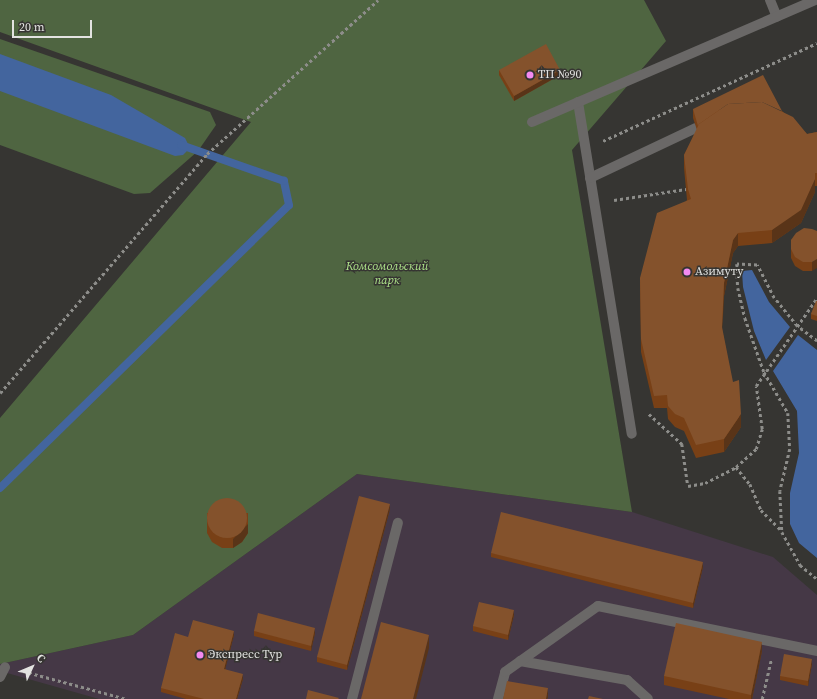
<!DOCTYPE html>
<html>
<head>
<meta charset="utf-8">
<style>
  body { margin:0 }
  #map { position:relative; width:817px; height:699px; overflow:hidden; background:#363532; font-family:"Source Serif 4",serif }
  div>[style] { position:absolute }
  .commercial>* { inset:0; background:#453846 }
  .green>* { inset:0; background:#4f6541 }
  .water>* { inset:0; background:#43659e }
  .stream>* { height:8px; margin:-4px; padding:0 4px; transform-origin:4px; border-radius:4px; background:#43659e }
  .path>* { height:2.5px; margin-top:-1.25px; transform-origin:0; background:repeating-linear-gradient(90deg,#8d8d8a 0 3px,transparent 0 6px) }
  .minor>* { height:10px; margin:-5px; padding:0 5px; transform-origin:5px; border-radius:5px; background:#6a6867 }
  .wall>* { inset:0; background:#784016 }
  .shaded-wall>* { inset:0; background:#593418 }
  .building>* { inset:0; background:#84522c }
  .round { border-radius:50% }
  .dots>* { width:11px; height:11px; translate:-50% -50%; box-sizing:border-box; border:2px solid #363532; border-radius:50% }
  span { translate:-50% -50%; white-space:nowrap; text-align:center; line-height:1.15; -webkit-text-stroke:3px #363532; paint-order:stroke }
  .poi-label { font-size:12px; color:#e3e3e1 }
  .left { translate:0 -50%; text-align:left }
  .park-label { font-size:12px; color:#aee48a; font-style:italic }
  .north { position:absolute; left:12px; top:647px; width:40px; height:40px; -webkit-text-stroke:3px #363532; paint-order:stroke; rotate:46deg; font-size:11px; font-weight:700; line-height:16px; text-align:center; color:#e3e3e1 }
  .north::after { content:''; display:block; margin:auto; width:14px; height:18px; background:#e3e3e1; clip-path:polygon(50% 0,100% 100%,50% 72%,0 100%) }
  .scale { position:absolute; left:12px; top:20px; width:80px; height:18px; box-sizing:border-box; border:2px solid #e3e3e1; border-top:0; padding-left:5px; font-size:12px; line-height:14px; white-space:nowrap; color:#e3e3e1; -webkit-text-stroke:3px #363532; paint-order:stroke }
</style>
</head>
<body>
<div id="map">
  <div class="commercial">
    <div style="clip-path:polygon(357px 474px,632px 512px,773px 557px,817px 595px,817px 699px,99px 699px,0 671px,0 664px,133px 635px)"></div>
  </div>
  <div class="green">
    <div style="clip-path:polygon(0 0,644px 0,666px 41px,572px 150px,632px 512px,357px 474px,133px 635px,0 664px,0 418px,251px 122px,0 32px)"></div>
    <div style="clip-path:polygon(0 39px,210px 112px,216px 125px,198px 151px,150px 193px,134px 194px,0 145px)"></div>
  </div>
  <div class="water">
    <div style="clip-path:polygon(0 54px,111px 95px,185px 138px,190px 148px,183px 155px,175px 156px,0 91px)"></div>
    <div style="clip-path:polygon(752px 270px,769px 302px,790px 327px,766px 360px,754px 331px,743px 287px,742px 271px)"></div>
    <div style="clip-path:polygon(798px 335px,817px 350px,817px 558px,799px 543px,790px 524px,790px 493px,799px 453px,797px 411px,773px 371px)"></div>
  </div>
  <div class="stream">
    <div style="left:0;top:488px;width:404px;rotate:-44.4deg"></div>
    <div style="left:289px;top:205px;width:25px;rotate:-102deg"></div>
    <div style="left:284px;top:181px;width:109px;rotate:-160.7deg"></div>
  </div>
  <div class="path">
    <div style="left:603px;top:141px;width:235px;rotate:-24.6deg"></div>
    <div style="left:614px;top:200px;width:73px;rotate:-8.7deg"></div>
    <div style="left:817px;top:341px;width:25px;rotate:-143deg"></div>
    <div style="left:797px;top:326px;width:36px;rotate:-129deg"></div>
    <div style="left:774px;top:298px;width:37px;rotate:-117deg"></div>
    <div style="left:757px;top:265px;width:20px;rotate:-177deg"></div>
    <div style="left:737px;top:264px;width:24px;rotate:88deg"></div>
    <div style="left:738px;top:288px;width:31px;rotate:77deg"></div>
    <div style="left:745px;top:318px;width:57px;rotate:70.6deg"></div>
    <div style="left:764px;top:372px;width:48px;rotate:59.7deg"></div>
    <div style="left:788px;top:413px;width:36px;rotate:87deg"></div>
    <div style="left:790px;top:449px;width:43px;rotate:103.4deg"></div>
    <div style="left:780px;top:491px;width:41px;rotate:87.2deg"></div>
    <div style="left:782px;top:532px;width:38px;rotate:61deg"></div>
    <div style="left:800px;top:565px;width:22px;rotate:39deg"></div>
    <div style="left:0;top:393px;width:316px;rotate:-49.1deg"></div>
    <div style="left:207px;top:154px;width:230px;rotate:-42deg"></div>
    <div style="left:649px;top:414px;width:45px;rotate:42.3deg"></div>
    <div style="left:682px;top:444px;width:42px;rotate:81.9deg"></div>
    <div style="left:688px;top:486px;width:17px;rotate:-10deg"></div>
    <div style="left:705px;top:483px;width:35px;rotate:-27deg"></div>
    <div style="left:736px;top:467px;width:27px;rotate:-42deg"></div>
    <div style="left:756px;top:449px;width:21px;rotate:-73deg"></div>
    <div style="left:762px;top:429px;width:43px;rotate:-97.9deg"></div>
    <div style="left:756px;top:386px;width:107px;rotate:-55.3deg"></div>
    <div style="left:736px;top:467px;width:22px;rotate:51deg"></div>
    <div style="left:750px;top:484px;width:28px;rotate:67deg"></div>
    <div style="left:761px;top:510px;width:30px;rotate:45deg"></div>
    <div style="left:23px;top:671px;width:108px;rotate:15.1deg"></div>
    <div style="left:762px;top:699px;width:40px;rotate:-77deg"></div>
  </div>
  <div class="minor">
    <div style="left:770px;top:0;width:18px;rotate:68deg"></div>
    <div style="left:578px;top:102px;width:336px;rotate:80.8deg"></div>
    <div style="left:532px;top:122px;width:308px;rotate:-23.3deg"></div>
    <div style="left:590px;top:178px;width:117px;rotate:-25.3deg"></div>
    <div style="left:520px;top:661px;width:109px;rotate:10.1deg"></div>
    <div style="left:627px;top:680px;width:28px;rotate:42deg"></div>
    <div style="left:0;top:677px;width:11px;rotate:-63deg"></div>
    <div style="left:352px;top:699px;width:182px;rotate:-75.4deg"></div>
    <div style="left:498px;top:699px;width:28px;rotate:-75deg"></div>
    <div style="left:505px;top:672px;width:114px;rotate:-35.4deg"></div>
    <div style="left:598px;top:606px;width:224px;rotate:11.6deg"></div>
  </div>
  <div class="wall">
    <div style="clip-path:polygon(499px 70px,560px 75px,514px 101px,499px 75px)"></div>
    <div style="clip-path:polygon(693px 109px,782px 111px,807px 134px,817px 132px,817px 186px,815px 186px,815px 192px,801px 223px,772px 243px,738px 246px,733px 253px,724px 296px,722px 329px,741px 427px,724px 452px,696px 458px,684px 431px,675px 427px,668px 419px,667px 408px,654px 408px,641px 352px,640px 278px,687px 200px,684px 168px,684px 155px,697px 130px,693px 118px)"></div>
    <div style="clip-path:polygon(812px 229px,812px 271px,803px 271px,795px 266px,791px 258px,791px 240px)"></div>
    <div style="clip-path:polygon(817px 301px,817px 321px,811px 319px,811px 314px)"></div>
    <div style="clip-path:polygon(390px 509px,347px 670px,317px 662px,317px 657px)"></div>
    <div style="clip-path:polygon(207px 513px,248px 513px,248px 533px,242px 542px,233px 548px,222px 548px,212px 542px,207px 533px)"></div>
    <div style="clip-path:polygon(491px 553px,703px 567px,693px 608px,491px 557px)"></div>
    <div style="clip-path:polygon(514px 615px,508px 640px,473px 631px,473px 626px)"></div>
    <div style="clip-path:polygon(254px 631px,315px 633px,311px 651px,254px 636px)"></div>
    <div style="clip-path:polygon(234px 635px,225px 669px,243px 679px,237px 699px,186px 699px,161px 692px,161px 688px,188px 637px)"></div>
    <div style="clip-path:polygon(762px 651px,752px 699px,729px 699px,664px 685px,664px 676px)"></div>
    <div style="clip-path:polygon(812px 664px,808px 686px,780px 680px,780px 676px)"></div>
  </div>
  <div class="shaded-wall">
    <div style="clip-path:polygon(560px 70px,560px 75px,514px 101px,514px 96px)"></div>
    <div style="clip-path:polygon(815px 179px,815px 192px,801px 223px,772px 243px,772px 230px)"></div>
    <div style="clip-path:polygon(738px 233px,738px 246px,733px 253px,724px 296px,722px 340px,724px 283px,733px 240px)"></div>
    <div style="clip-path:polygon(817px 259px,817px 268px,812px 271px,812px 262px)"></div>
    <div style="clip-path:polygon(741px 414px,741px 427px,724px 452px,724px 439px)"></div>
    <div style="clip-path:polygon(390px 504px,390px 509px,347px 670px,347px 665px)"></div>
    <div style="clip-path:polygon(248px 524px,248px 533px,242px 542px,233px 548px,233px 539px)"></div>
    <div style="clip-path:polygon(703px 562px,703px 567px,693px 608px,693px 603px)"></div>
    <div style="clip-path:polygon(514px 610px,514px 615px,508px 640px,508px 635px)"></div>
    <div style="clip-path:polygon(315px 628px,315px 633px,311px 651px,311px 646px)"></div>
    <div style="clip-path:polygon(234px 631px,234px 635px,224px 674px,224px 669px)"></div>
    <div style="clip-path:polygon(429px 635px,429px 648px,416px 699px,413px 699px)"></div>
    <div style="clip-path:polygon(762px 642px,762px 651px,752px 699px,751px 699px,751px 695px)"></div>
    <div style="clip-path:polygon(812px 659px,812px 664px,808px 686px,808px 681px)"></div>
    <div style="clip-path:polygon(243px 674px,243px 679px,237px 699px,236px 699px)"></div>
    <div style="clip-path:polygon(548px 688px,548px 698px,547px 699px,546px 699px)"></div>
  </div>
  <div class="building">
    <div style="clip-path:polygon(546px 44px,560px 70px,514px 96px,499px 70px)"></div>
    <div style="clip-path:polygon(763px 75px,782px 111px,762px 102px,728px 104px,699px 124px,698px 126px,693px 109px)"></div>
    <div style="clip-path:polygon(762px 102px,793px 117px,807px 134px,817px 132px,817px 173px,815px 173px,815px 179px,801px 210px,772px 230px,738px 233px,733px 240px,724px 283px,722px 327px,733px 382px,739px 380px,741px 414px,724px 439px,696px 445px,684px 418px,675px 414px,668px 406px,667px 395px,654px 396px,641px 339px,640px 278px,657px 213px,691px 199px,688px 189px,684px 155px,699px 124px,728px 104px)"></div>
    <div style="clip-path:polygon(804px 228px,812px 229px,817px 231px,817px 259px,812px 262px,803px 262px,795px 257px,791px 249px,791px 240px,796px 233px)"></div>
    <div style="clip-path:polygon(816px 301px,817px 301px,817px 316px,811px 314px)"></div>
    <div style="clip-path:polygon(359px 496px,390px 504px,347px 665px,317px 657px)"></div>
    <div class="round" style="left:207px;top:498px;width:40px;height:40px"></div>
    <div style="clip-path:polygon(501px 512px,703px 562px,693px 603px,491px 553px)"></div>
    <div style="clip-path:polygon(479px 602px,514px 610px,508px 635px,473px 626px)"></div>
    <div style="clip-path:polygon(258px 613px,315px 628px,311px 646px,254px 631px)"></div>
    <div style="clip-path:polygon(193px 620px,234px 631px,224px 669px,243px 674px,236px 699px,204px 699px,161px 688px,175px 633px,188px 637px)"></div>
    <div style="clip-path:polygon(381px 622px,429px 635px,413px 699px,361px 699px)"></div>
    <div style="clip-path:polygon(676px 623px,762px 642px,751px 695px,664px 676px)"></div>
    <div style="clip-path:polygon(784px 654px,812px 659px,808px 681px,780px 676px)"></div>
    <div style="clip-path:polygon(507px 681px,548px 688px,546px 699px,503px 699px)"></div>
    <div style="clip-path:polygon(308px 690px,339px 698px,338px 699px,306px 699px)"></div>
    <div style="clip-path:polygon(589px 696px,603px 699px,588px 699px)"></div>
  </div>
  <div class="dots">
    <div style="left:530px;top:75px;background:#f38af1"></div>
    <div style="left:687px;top:272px;background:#f38af1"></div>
    <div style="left:200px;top:655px;background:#f38af1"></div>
  </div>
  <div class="poi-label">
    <span class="left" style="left:538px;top:75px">ТП №90</span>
    <span class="left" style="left:695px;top:272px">Азимуту</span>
    <span class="left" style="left:208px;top:655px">Экспресс Тур</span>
  </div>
  <div class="park-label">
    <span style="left:387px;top:274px">Комсомольский<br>парк</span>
  </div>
  <div class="north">С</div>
  <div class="scale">20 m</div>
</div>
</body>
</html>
